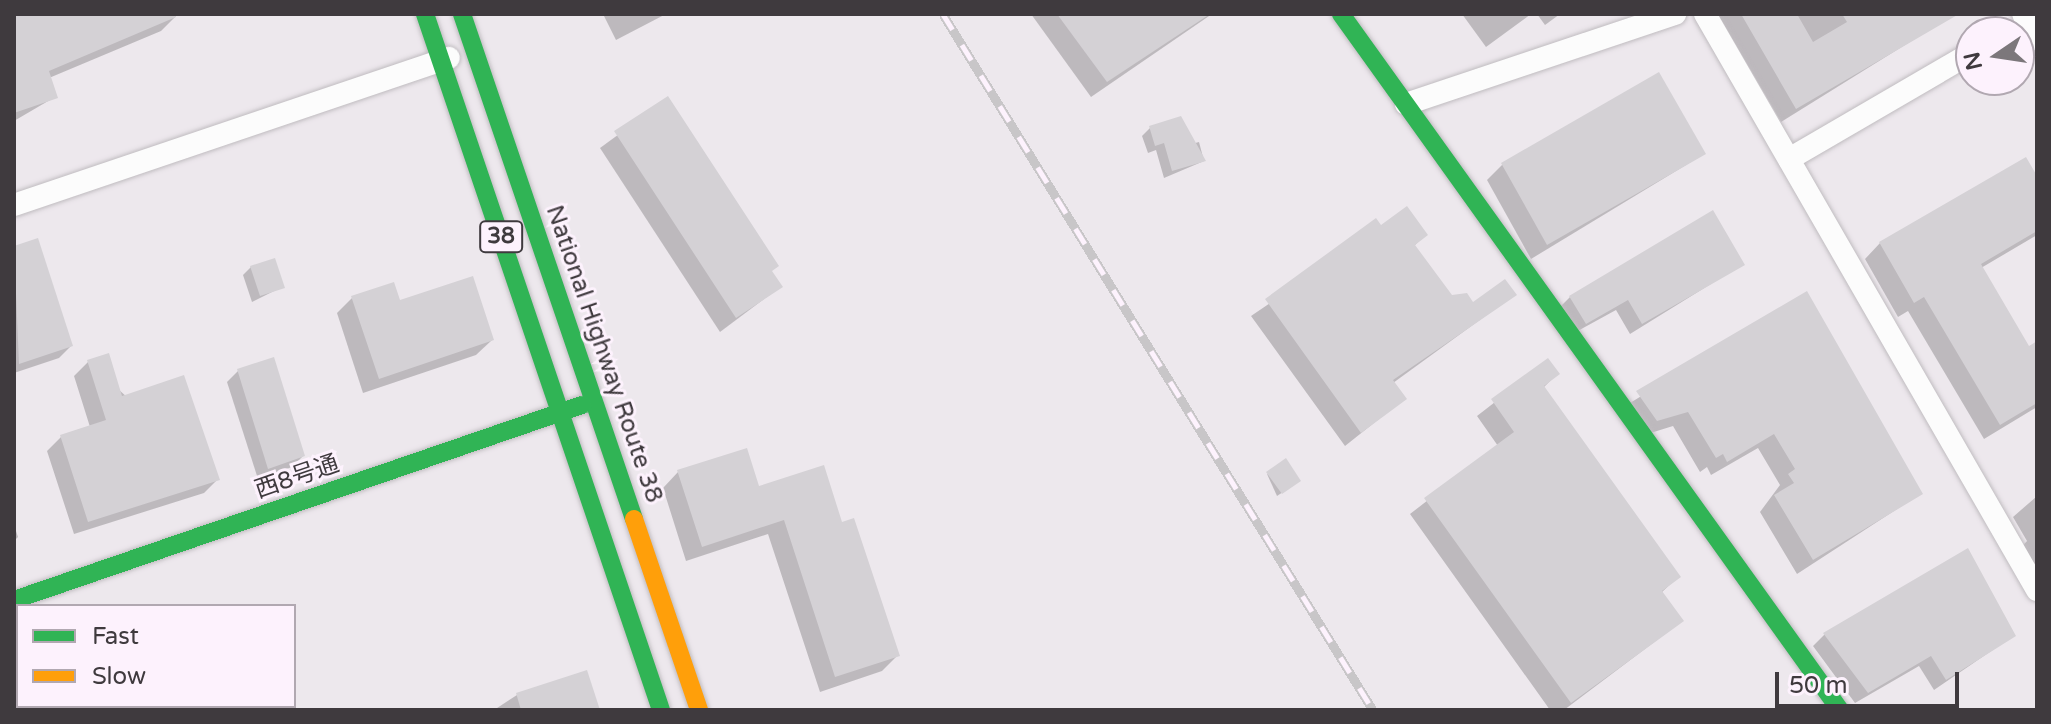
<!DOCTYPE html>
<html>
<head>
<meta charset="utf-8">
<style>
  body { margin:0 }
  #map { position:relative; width:2051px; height:724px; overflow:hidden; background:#ede8ed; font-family:"Varela Round","Noto Sans JP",sans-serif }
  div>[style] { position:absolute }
  .shadow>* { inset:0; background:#0003 }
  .building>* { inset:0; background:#d4d1d5 }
  .roads { filter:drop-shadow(0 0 2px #c0bcc0) drop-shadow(0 0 2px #c0bcc0) }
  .street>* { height:22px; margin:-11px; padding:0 11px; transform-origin:11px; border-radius:11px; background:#fcfcfc }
  .fast>* { height:18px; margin:-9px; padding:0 9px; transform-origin:9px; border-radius:9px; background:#30b455 }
  .slow>* { height:18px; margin:-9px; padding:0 9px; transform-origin:9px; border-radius:9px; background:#ff9f0a }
  .rail>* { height:9px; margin-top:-4.5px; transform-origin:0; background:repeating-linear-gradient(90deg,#fdf2fd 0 18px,#c8c6c8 0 36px); box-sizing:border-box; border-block:2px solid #c8c6c8 }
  span { translate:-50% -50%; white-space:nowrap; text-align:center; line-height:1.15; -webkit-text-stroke:6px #fdf2fd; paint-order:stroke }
  .shield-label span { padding:2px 6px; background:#fdf2fd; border:2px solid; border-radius:6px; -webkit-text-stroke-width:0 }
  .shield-label { font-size:22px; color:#3f3a3e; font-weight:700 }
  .street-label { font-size:24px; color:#3f3a3e }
  .frame { position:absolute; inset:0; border:16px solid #3f3a3e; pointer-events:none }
  .legend { position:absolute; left:16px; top:604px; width:280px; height:104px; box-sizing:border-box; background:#fdf2fd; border:2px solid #b1a8b1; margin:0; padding:10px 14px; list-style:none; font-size:24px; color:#3f3a3e }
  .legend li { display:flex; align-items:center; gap:16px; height:40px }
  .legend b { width:40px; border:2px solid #b1a8b1 }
  .north { position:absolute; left:1955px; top:16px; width:80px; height:80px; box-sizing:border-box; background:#fdf2fd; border:2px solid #b1a8b1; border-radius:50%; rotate:257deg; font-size:22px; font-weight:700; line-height:32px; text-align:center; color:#3f3a3e }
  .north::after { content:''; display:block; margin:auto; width:28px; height:36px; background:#7c777b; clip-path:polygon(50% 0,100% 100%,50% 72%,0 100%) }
  .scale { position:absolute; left:1775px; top:672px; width:184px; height:36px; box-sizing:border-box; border:4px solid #3f3a3e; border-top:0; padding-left:10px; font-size:24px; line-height:28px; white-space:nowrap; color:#3f3a3e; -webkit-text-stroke:6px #fdf2fd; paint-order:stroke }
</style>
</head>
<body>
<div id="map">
  <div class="shadow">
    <div style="clip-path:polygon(14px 14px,175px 14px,176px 16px,161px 31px,49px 78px,55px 97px,14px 121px)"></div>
    <div style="clip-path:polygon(603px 14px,666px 14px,616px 40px)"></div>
    <div style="clip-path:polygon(1031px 14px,1212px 14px,1091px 97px)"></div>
    <div style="clip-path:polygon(1462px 14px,1531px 14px,1486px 47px)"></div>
    <div style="clip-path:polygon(1537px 14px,1560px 14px,1545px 25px)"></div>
    <div style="clip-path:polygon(1718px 14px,1941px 14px,1945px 20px,1781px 122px)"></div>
    <div style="clip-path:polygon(667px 99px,780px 287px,720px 332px,600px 148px)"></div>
    <div style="clip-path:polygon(1150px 128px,1188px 145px,1199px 142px,1204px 161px,1164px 178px,1156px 150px,1148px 153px,1142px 136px)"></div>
    <div style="clip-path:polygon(1704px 154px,1531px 259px,1487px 180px,1502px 165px)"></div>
    <div style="clip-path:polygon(2037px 180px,2037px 235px,1981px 268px,2029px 349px,2037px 344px,2037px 407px,1984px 439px,1908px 311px,1898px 317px,1865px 259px,1880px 243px)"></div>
    <div style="clip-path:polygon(1381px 228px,1426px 234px,1414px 246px,1451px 297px,1473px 305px,1514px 295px,1393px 383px,1404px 399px,1345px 446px,1251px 316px)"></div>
    <div style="clip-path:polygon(36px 241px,71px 346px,59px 358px,14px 373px,14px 248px)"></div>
    <div style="clip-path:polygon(1743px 264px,1630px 334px,1616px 310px,1574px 333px,1559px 308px,1570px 297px)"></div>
    <div style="clip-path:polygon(251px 267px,282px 287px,252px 302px,243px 275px)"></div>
    <div style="clip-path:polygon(1806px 294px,1920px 494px,1797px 574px,1760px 512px,1780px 485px,1758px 448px,1711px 475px,1707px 467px,1700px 472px,1673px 426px,1641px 436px,1622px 408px)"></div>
    <div style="clip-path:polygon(352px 298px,399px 303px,492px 340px,476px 355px,363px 393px,337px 313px)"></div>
    <div style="clip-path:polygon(1548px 361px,1557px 374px,1543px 388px,1678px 577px,1661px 593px,1682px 621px,1564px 710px,1550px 710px,1410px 514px,1498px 446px,1477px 416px)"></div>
    <div style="clip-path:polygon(88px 362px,218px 479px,204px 493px,74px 534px,47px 451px,61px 437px,90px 427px,74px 376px)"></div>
    <div style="clip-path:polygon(238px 371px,303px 456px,292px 467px,258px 479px,227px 382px)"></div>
    <div style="clip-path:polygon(678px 472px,841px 525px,898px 655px,882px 671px,820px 692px,768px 534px,686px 561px,663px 488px)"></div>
    <div style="clip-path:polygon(1267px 474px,1295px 484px,1277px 496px)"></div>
    <div style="clip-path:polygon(2037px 496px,2037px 570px,2018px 551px,2027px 541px,2013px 517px)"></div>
    <div style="clip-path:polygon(14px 525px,18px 537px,14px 541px)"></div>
    <div style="clip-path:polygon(1825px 634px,2013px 636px,1934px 690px,1919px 666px,1855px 703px,1813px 646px)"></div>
    <div style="clip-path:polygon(18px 685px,18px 706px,119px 710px,14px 710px)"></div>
    <div style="clip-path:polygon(517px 695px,594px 710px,494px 710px)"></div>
  </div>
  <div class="building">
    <div style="clip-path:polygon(14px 14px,176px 14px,176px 17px,49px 71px,58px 98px,14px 113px)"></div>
    <div style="clip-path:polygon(1057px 14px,1210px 14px,1107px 82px)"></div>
    <div style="clip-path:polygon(1741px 14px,1797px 14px,1813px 42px,1847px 22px,1842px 14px,1959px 14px,1796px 109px)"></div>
    <div style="clip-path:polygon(1659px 72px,1706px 154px,1547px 245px,1501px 163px)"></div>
    <div style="clip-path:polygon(668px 96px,779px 266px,772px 271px,783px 287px,736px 318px,614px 131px)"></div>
    <div style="clip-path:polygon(1181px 116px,1206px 161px,1172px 171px,1164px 143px,1155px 146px,1149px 126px)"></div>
    <div style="clip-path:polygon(2026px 157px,2037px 176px,2037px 231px,1981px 264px,2029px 346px,2037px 341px,2037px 403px,2000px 425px,1924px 297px,1914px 303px,1879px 242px)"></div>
    <div style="clip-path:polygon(1407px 206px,1428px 235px,1415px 245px,1452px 295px,1467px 293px,1473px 302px,1505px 279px,1517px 295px,1393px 380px,1407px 399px,1361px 433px,1265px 299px,1376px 218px,1381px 225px)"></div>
    <div style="clip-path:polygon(1713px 210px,1745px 265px,1642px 324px,1628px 300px,1586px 324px,1569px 296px)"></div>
    <div style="clip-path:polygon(38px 238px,73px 346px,19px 364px,14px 246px)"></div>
    <div style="clip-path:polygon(275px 258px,285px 288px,260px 296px,250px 266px)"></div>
    <div style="clip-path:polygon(473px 276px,494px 340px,379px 379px,351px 296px,394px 282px,400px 300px)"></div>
    <div style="clip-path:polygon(1807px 291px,1923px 494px,1813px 560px,1774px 495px,1794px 483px,1788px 474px,1795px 469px,1774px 434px,1727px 462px,1723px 454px,1716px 458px,1688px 412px,1657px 421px,1636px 391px)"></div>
    <div style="clip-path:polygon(109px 353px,122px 396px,184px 375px,220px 480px,88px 522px,60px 435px,106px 420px,87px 360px)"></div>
    <div style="clip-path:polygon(274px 357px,305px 456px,268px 469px,237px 369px)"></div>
    <div style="clip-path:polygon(1548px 358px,1560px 374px,1544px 386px,1681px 577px,1662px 591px,1684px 621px,1571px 703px,1424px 498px,1514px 432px,1491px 399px)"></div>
    <div style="clip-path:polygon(747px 448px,759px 486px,824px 465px,842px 522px,854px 518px,900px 656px,835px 677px,784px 520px,702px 547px,677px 470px)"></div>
    <div style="clip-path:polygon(1286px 458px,1301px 481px,1282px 494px,1266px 472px)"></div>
    <div style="clip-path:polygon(1968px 548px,2016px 636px,1946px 680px,1931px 656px,1868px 693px,1823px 633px)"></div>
    <div style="clip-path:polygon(587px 670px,600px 710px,521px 710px,516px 693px)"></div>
  </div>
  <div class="roads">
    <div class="street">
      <div style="left:1705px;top:14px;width:665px;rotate:60.04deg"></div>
      <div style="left:2023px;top:14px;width:29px;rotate:61deg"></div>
      <div style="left:1406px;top:104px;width:284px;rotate:-18.5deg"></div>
      <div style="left:1789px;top:159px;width:211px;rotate:-30.2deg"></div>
      <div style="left:14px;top:205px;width:459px;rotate:-18.7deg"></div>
    </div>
    <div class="fast">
      <div style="left:425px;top:14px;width:735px;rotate:71.27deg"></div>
      <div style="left:462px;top:14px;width:533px;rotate:71.19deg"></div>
      <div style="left:1341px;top:14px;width:856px;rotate:54.36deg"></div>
      <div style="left:14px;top:600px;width:601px;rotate:-18.95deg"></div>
    </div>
    <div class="slow">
      <div style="left:634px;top:519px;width:202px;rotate:71.2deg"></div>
    </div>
  </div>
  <div class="rail">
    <div style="left:943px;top:14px;width:818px;rotate:58.29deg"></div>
  </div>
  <div class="shield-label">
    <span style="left:501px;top:237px">38</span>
  </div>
  <div class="street-label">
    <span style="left:604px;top:354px;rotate:71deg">National Highway Route 38</span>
    <span style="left:297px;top:477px;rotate:-19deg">西8号通</span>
  </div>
  <div class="frame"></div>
  <ul class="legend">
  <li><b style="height:10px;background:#30b455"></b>Fast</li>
  <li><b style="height:10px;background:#ff9f0a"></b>Slow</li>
  </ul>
  <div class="north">N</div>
  <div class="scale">50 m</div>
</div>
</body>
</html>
